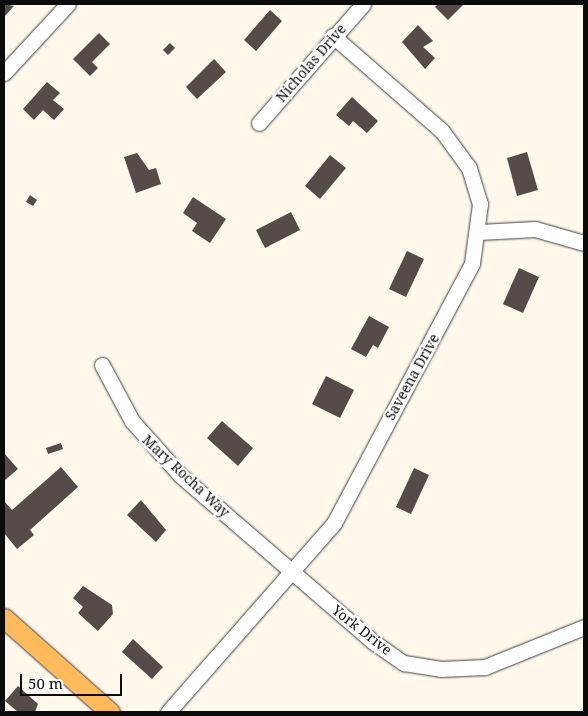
<!DOCTYPE html>
<html>
<head>
<meta charset="utf-8">
<style>
  body { margin:0 }
  #map { position:relative; width:588px; height:716px; overflow:hidden; background:#fff8eb; font-family:"Noto Serif",serif }
  div>[style] { position:absolute }
  .building>* { inset:0; background:#554b48 }
  .roads { filter:drop-shadow(0 0 1px #3f3f3f) drop-shadow(0 0 1px #3f3f3f) }
  .minor>* { height:15px; margin:-7.5px; padding:0 7.5px; transform-origin:7.5px; border-radius:7.5px; background:#fff }
  .major>* { height:19px; margin:-9.5px; padding:0 9.5px; transform-origin:9.5px; border-radius:9.5px; background:#ffba5b }
  span { translate:-50% -50%; white-space:nowrap; text-align:center; line-height:1.15; -webkit-text-stroke:5px #fff; paint-order:stroke }
  .street-label { font-size:14px; color:#0c0c0c }
  .frame { position:absolute; inset:0; border:5px solid #0c0c0c; pointer-events:none }
  .scale { position:absolute; left:20px; top:674px; width:102px; height:22px; box-sizing:border-box; border:2px solid #0c0c0c; border-top:0; padding-left:6px; font-size:15px; line-height:18px; white-space:nowrap; color:#0c0c0c; -webkit-text-stroke:4px #fff; paint-order:stroke }
</style>
</head>
<body>
<div id="map">
  <div class="building">
    <div style="clip-path:polygon(4px 4px,14px 6px,4px 17px)"></div>
    <div style="clip-path:polygon(438px 4px,464px 4px,448px 20px,435px 7px)"></div>
    <div style="clip-path:polygon(270px 10px,282px 21px,256px 51px,244px 40px)"></div>
    <div style="clip-path:polygon(418px 25px,433px 41px,423px 47px,435px 58px,425px 69px,402px 42px)"></div>
    <div style="clip-path:polygon(99px 33px,110px 44px,92px 62px,98px 68px,90px 76px,73px 59px)"></div>
    <div style="clip-path:polygon(170px 43px,175px 48px,168px 55px,163px 50px)"></div>
    <div style="clip-path:polygon(214px 59px,226px 72px,197px 99px,186px 87px)"></div>
    <div style="clip-path:polygon(47px 82px,60px 93px,53px 100px,64px 109px,54px 120px,43px 110px,34px 120px,23px 109px)"></div>
    <div style="clip-path:polygon(352px 97px,378px 121px,367px 133px,353px 121px,349px 126px,336px 115px)"></div>
    <div style="clip-path:polygon(527px 152px,538px 190px,517px 196px,507px 158px)"></div>
    <div style="clip-path:polygon(137px 153px,149px 170px,156px 168px,161px 184px,136px 193px,124px 157px)"></div>
    <div style="clip-path:polygon(330px 155px,346px 168px,320px 199px,305px 186px)"></div>
    <div style="clip-path:polygon(30px 195px,37px 200px,33px 206px,26px 202px)"></div>
    <div style="clip-path:polygon(193px 197px,226px 219px,210px 243px,192px 231px,197px 223px,183px 213px)"></div>
    <div style="clip-path:polygon(291px 212px,300px 230px,265px 248px,256px 230px)"></div>
    <div style="clip-path:polygon(407px 251px,424px 259px,406px 297px,389px 289px)"></div>
    <div style="clip-path:polygon(519px 268px,539px 277px,523px 313px,503px 304px)"></div>
    <div style="clip-path:polygon(369px 316px,389px 327px,378px 348px,373px 345px,366px 357px,351px 349px)"></div>
    <div style="clip-path:polygon(326px 376px,354px 390px,340px 418px,312px 404px)"></div>
    <div style="clip-path:polygon(222px 421px,253px 448px,238px 466px,207px 438px)"></div>
    <div style="clip-path:polygon(61px 443px,63px 449px,48px 454px,46px 448px)"></div>
    <div style="clip-path:polygon(4px 453px,18px 469px,4px 481px)"></div>
    <div style="clip-path:polygon(61px 467px,78px 487px,30px 530px,34px 535px,17px 549px,4px 533px,4px 501px,12px 510px)"></div>
    <div style="clip-path:polygon(414px 468px,429px 475px,411px 514px,396px 507px)"></div>
    <div style="clip-path:polygon(141px 500px,166px 530px,156px 542px,127px 515px)"></div>
    <div style="clip-path:polygon(83px 586px,112px 605px,113px 614px,98px 631px,78px 613px,83px 607px,73px 598px)"></div>
    <div style="clip-path:polygon(133px 639px,163px 667px,152px 679px,122px 652px)"></div>
    <div style="clip-path:polygon(18px 686px,38px 704px,35px 712px,18px 712px,5px 701px)"></div>
  </div>
  <div class="roads">
    <div class="minor">
      <div style="left:4px;top:73px;width:94px;rotate:-47.2deg"></div>
      <div style="left:259px;top:123px;width:158px;rotate:-48.8deg"></div>
      <div style="left:479px;top:232px;width:56px;rotate:-3.1deg"></div>
      <div style="left:535px;top:229px;width:51px;rotate:15.9deg"></div>
      <div style="left:102px;top:365px;width:64px;rotate:61.8deg"></div>
      <div style="left:132px;top:421px;width:72px;rotate:48.4deg"></div>
      <div style="left:180px;top:475px;width:254px;rotate:40.8deg"></div>
      <div style="left:372px;top:641px;width:39px;rotate:35deg"></div>
      <div style="left:404px;top:663px;width:37px;rotate:9deg"></div>
      <div style="left:441px;top:669px;width:44px;rotate:-2.6deg"></div>
      <div style="left:485px;top:667px;width:107px;rotate:-22deg"></div>
      <div style="left:168px;top:712px;width:252px;rotate:-48.7deg"></div>
      <div style="left:334px;top:523px;width:294px;rotate:-62deg"></div>
      <div style="left:472px;top:263px;width:60px;rotate:-82.3deg"></div>
      <div style="left:480px;top:204px;width:38px;rotate:-107deg"></div>
      <div style="left:469px;top:168px;width:46px;rotate:-126.1deg"></div>
      <div style="left:442px;top:131px;width:145px;rotate:-138.9deg"></div>
    </div>
    <div class="major">
      <div style="left:4px;top:618px;width:142px;rotate:41.6deg"></div>
    </div>
  </div>
  <div class="street-label">
    <span style="left:311px;top:63px;rotate:-49deg">Nicholas Drive</span>
    <span style="left:412px;top:377px;rotate:-61deg">Saveena Drive</span>
    <span style="left:186px;top:476px;rotate:43deg">Mary Rocha Way</span>
    <span style="left:362px;top:630px;rotate:38deg">York Drive</span>
  </div>
  <div class="frame"></div>
  <div class="scale">50 m</div>
</div>
</body>
</html>
